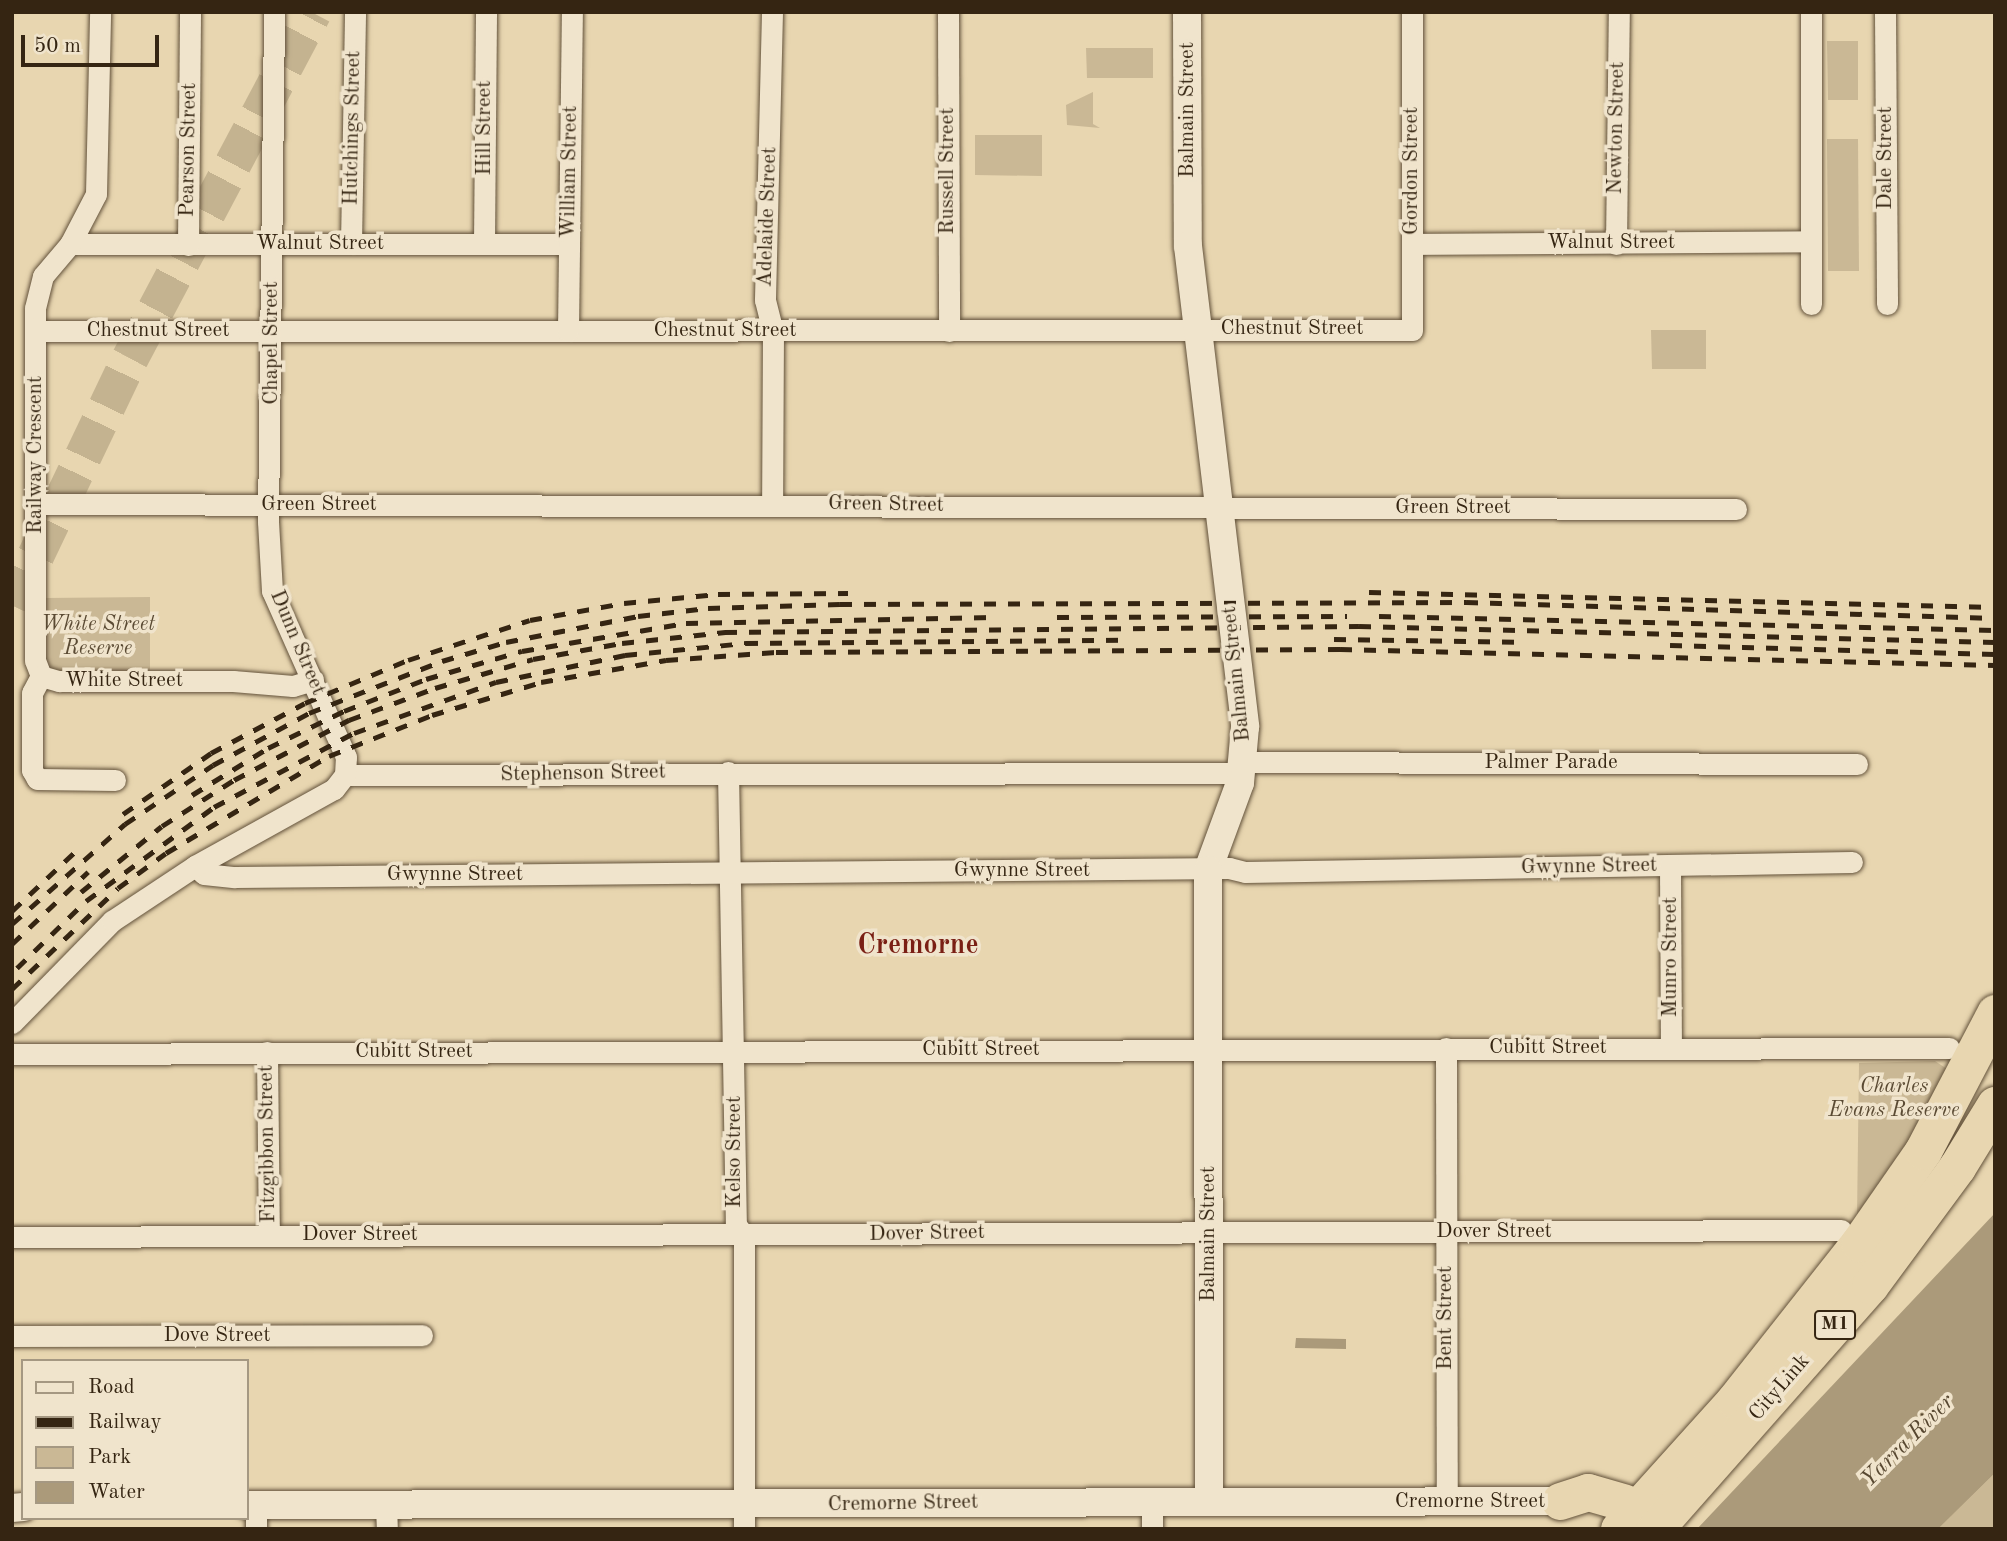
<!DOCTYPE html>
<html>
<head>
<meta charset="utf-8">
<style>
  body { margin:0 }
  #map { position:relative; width:2007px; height:1541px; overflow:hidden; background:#e8d6b0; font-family:"Old Standard TT",serif }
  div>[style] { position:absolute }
  .green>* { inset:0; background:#cab895 }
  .water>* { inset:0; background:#ab9a7a }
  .highway-tunnel>* { height:37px; margin-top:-18.5px; transform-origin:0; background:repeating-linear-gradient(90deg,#c4b390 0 37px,transparent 0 55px) }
  .roads { filter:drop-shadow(0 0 2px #62513a) drop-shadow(0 0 2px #62513a) }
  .street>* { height:21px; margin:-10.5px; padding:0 10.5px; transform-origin:10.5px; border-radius:10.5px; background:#f0e4cc }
  .secondary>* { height:28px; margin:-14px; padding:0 14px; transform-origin:14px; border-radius:14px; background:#f0e4cc }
  .highway>* { height:37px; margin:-18.5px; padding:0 18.5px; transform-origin:18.5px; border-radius:18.5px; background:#e8d6b0 }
  .rail>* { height:5px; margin-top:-2.5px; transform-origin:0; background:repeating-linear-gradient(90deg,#352512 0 12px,transparent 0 24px) }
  span { translate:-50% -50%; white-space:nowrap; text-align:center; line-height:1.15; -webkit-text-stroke:7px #f0e4cc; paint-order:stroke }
  .shield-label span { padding:2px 5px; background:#f0e4cc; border:2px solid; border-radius:5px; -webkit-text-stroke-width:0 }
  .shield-label { font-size:19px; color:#352512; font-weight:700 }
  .street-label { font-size:21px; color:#352512 }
  .park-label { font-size:21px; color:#5a4a33; font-style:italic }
  .water-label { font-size:23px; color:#584831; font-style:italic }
  .district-label { font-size:28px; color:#7a1f14; font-weight:700 }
  .frame { position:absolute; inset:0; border:14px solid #352512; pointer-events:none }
  .legend { position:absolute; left:21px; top:1359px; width:228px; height:161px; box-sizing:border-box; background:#f0e4cc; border:2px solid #a59882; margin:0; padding:9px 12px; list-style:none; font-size:21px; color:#352512 }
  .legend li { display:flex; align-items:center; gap:14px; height:35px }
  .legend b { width:35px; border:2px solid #a59882 }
  .scale { position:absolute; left:21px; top:35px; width:138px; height:32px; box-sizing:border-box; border:4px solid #352512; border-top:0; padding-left:9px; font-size:21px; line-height:24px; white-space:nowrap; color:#352512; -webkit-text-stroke:5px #f0e4cc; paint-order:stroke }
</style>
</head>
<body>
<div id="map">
  <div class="green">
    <div style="clip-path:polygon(1827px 41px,1858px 41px,1858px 100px,1828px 100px)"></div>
    <div style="clip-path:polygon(1086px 48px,1153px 48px,1153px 78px,1087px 78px)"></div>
    <div style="clip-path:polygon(1093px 92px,1093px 124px,1100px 128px,1067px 125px,1066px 105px)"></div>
    <div style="clip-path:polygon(975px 135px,1042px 135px,1042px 176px,975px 175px)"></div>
    <div style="clip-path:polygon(1827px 139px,1858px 139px,1859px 271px,1828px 271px)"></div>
    <div style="clip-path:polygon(1651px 330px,1706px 330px,1706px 369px,1652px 369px)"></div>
    <div style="clip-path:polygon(150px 597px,150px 677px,45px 678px,45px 598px)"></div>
    <div style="clip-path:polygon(1935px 1061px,1947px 1069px,1912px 1137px,1857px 1217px,1859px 1063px)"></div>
    <div style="clip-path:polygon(1995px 1473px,1995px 1529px,1938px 1529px)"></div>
  </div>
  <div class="water">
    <div style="clip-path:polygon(1995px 1213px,1995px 1473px,1938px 1529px,1697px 1529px)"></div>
    <div style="clip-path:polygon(1296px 1338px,1346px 1339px,1346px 1349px,1295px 1348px)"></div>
  </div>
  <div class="highway-tunnel">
    <div style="left:12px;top:605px;width:274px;rotate:-64.5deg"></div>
    <div style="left:130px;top:358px;width:391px;rotate:-62.1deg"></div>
  </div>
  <div class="roads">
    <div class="street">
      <div style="left:772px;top:12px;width:288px;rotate:91.4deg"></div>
      <div style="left:765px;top:300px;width:32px;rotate:76deg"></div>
      <div style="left:773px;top:331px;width:173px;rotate:90.3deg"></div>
      <div style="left:948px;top:12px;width:319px;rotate:89.8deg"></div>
      <div style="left:1885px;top:12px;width:292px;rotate:89.6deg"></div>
      <div style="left:484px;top:243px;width:231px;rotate:-89.5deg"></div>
      <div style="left:70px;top:244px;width:499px"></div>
      <div style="left:351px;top:244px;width:232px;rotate:-89deg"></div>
      <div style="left:1412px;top:244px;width:399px;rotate:-0.4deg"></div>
      <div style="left:1616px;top:244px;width:232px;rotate:-89.3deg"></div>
      <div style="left:188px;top:245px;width:233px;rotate:-89.5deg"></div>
      <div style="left:1811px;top:304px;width:292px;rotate:-90deg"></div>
      <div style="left:37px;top:331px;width:1375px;rotate:-0.04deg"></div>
      <div style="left:1412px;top:330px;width:318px;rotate:-90deg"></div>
      <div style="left:568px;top:331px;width:319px;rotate:-89.3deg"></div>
      <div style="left:36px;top:504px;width:1700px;rotate:0.17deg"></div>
      <div style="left:41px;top:676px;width:17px;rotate:-111deg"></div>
      <div style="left:35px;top:660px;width:352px;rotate:-90deg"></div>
      <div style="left:35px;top:308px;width:33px;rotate:-76deg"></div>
      <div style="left:43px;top:276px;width:42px;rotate:-49.8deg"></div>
      <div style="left:70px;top:244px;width:56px;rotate:-62.5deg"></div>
      <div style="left:96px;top:194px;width:182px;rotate:-88.7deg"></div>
      <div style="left:41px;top:676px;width:19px;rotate:16deg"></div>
      <div style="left:59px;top:681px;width:174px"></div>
      <div style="left:233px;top:681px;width:60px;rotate:4.8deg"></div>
      <div style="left:293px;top:686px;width:21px;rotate:-17deg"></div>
      <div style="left:41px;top:676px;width:19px;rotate:118deg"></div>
      <div style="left:32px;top:693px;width:77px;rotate:90deg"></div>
      <div style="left:32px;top:770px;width:10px;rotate:61deg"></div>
      <div style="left:37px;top:779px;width:78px;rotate:0.7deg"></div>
      <div style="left:1245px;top:762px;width:612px;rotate:0.19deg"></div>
      <div style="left:728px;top:772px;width:453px;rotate:89deg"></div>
      <div style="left:736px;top:1225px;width:13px;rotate:51deg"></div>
      <div style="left:744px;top:1235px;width:294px;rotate:90deg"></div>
      <div style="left:345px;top:775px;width:897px;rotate:-0.13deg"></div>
      <div style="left:195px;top:866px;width:12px;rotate:42deg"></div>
      <div style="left:204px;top:874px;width:31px;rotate:6deg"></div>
      <div style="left:235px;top:877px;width:994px;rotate:-0.52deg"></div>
      <div style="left:1229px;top:868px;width:16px;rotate:14deg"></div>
      <div style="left:1245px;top:872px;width:607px;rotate:-0.94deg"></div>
      <div style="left:1670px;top:866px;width:182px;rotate:89.7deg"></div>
      <div style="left:12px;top:1023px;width:143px;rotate:-45.6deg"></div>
      <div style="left:112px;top:921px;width:100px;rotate:-33.5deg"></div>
      <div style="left:195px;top:866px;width:159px;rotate:-29deg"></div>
      <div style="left:334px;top:789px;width:18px;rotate:-52deg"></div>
      <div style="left:345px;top:775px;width:18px;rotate:-87deg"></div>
      <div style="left:346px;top:757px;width:182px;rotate:-114deg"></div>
      <div style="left:272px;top:591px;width:70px;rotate:-93.3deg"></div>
      <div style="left:268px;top:521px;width:509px;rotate:-89.32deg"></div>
      <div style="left:1446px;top:1048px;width:455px;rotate:89.9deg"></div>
      <div style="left:267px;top:1052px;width:183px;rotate:89.4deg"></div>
      <div style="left:12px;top:1054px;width:1937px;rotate:-0.18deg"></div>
      <div style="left:12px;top:1237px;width:1829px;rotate:-0.22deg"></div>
      <div style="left:12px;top:1336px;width:410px;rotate:-0.1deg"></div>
      <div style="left:386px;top:1504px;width:25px;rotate:88deg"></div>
      <div style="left:256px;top:1529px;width:24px;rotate:-90deg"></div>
      <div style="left:1152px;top:1529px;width:28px;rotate:-90deg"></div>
    </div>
    <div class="secondary">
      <div style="left:1187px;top:12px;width:234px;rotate:89.8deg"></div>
      <div style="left:1188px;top:246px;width:484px;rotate:83.2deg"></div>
      <div style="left:1245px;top:727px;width:56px;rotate:95.1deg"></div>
      <div style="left:1240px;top:783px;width:93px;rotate:110.2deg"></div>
      <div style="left:1208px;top:870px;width:630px;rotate:89.91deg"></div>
      <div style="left:247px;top:1505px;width:1313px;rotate:-0.17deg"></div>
      <div style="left:12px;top:1508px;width:11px;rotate:-5deg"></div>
    </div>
    <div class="highway">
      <div style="left:1560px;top:1501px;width:29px;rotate:-18deg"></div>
      <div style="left:1588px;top:1492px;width:37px;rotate:16deg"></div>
      <div style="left:1619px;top:1529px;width:173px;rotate:-48deg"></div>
      <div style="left:1735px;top:1400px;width:200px;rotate:-51.7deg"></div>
      <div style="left:1859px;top:1243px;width:112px;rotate:-55.2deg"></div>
      <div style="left:1923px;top:1151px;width:156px;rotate:-62.4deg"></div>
      <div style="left:1655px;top:1529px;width:325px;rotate:-48.6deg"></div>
      <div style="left:1870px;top:1285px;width:147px;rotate:-53.6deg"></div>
      <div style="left:1957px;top:1167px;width:73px;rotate:-58.5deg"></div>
    </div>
  </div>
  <div class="rail">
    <div style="left:1369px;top:592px;width:626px;rotate:1.37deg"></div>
    <div style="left:1379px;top:616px;width:616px;rotate:1.3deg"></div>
    <div style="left:1057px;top:617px;width:290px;rotate:-0.2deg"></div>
    <div style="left:1334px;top:639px;width:182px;rotate:0.9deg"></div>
    <div style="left:1670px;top:645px;width:325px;rotate:1.6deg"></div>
    <div style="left:192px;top:795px;width:89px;rotate:-31.7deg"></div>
    <div style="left:268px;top:748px;width:85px;rotate:-26deg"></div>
    <div style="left:344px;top:711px;width:88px;rotate:-21.3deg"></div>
    <div style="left:426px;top:679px;width:100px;rotate:-16.3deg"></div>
    <div style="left:522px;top:651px;width:166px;rotate:-9.7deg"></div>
    <div style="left:686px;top:623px;width:308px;rotate:-1.1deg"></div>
    <div style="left:123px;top:814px;width:107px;rotate:-34.7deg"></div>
    <div style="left:211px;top:753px;width:106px;rotate:-28deg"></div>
    <div style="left:305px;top:703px;width:112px;rotate:-22.7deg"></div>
    <div style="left:408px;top:660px;width:128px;rotate:-18.2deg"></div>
    <div style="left:530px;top:620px;width:96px;rotate:-10.3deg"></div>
    <div style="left:624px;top:603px;width:94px;rotate:-5.5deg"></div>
    <div style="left:718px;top:594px;width:130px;rotate:-0.4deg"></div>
    <div style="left:81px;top:892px;width:104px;rotate:-39.2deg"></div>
    <div style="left:162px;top:826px;width:85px;rotate:-32.6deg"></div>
    <div style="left:234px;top:780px;width:130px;rotate:-27.6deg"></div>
    <div style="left:349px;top:720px;width:92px;rotate:-20.4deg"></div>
    <div style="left:435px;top:688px;width:102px;rotate:-16.5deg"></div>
    <div style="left:533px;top:659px;width:90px;rotate:-10.2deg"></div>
    <div style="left:622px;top:643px;width:104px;rotate:-6.1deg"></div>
    <div style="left:725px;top:632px;width:634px;rotate:-0.54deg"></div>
    <div style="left:1359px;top:626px;width:636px;rotate:1.44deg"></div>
    <div style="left:12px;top:911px;width:88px;rotate:-43.2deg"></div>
    <div style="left:12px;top:924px;width:151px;rotate:-41.5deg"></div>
    <div style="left:125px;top:824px;width:106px;rotate:-33.8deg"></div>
    <div style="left:213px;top:765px;width:109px;rotate:-28.4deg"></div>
    <div style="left:309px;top:713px;width:143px;rotate:-21.4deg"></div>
    <div style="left:442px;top:661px;width:67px;rotate:-16.5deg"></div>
    <div style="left:506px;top:642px;width:135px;rotate:-11.1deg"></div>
    <div style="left:638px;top:616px;width:70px;rotate:-6.5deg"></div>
    <div style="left:708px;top:608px;width:132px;rotate:-1.7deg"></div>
    <div style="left:840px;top:604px;width:626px;rotate:-0.18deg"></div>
    <div style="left:1466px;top:602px;width:529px;rotate:1.73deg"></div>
    <div style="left:12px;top:944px;width:105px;rotate:-43.5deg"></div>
    <div style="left:17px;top:968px;width:96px;rotate:-44.2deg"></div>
    <div style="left:86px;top:901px;width:159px;rotate:-36.3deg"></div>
    <div style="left:214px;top:807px;width:158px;rotate:-27.9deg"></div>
    <div style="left:354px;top:733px;width:151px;rotate:-19.8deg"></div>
    <div style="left:496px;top:682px;width:132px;rotate:-11.8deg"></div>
    <div style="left:625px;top:655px;width:122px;rotate:-5.7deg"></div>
    <div style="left:746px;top:643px;width:378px;rotate:-0.5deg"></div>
    <div style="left:12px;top:989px;width:146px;rotate:-43.6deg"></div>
    <div style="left:118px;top:888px;width:59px;rotate:-36.1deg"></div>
    <div style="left:166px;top:853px;width:190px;rotate:-30.8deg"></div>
    <div style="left:329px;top:756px;width:111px;rotate:-21.7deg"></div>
    <div style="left:432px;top:715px;width:114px;rotate:-16.8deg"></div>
    <div style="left:541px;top:682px;width:127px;rotate:-10deg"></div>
    <div style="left:666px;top:660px;width:110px;rotate:-4.2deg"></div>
    <div style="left:776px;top:652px;width:564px;rotate:-0.3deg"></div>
    <div style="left:1340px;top:649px;width:655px;rotate:1.4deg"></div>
  </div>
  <div class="shield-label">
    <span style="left:1835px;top:1325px">M1</span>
  </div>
  <div class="street-label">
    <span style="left:1188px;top:110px;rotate:-90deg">Balmain Street</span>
    <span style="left:353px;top:128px;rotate:-89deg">Hutchings Street</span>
    <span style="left:485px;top:128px;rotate:-90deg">Hill Street</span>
    <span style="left:1617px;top:128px;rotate:-89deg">Newton Street</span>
    <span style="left:189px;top:150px;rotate:-89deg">Pearson Street</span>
    <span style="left:1886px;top:158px;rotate:-90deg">Dale Street</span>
    <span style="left:948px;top:171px;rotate:-90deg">Russell Street</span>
    <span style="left:1412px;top:171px;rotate:-90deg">Gordon Street</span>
    <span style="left:570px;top:172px;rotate:-89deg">William Street</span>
    <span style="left:768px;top:217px;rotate:-88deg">Adelaide Street</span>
    <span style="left:1611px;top:243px">Walnut Street</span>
    <span style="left:320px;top:244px">Walnut Street</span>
    <span style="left:1292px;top:329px">Chestnut Street</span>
    <span style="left:158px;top:331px">Chestnut Street</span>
    <span style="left:725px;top:331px">Chestnut Street</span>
    <span style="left:272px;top:343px;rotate:-90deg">Chapel Street</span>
    <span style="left:36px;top:455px;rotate:-90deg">Railway Crescent</span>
    <span style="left:319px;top:505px">Green Street</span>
    <span style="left:886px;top:505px;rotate:1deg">Green Street</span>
    <span style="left:1453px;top:508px">Green Street</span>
    <span style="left:297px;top:643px;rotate:67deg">Dunn Street</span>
    <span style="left:1237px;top:674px;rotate:-96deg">Balmain Street</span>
    <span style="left:124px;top:681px">White Street</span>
    <span style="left:1551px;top:763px">Palmer Parade</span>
    <span style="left:583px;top:774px;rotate:-1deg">Stephenson Street</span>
    <span style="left:1589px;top:867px;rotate:-1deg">Gwynne Street</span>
    <span style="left:1022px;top:871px">Gwynne Street</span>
    <span style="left:455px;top:875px">Gwynne Street</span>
    <span style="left:1671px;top:957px;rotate:-90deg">Munro Street</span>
    <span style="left:1548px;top:1048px">Cubitt Street</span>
    <span style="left:981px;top:1050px">Cubitt Street</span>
    <span style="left:414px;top:1052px">Cubitt Street</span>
    <span style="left:268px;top:1144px;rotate:-91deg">Fitzgibbon Street</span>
    <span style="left:735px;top:1152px;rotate:-90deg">Kelso Street</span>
    <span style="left:1494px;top:1232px">Dover Street</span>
    <span style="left:927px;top:1234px;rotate:-1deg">Dover Street</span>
    <span style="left:1209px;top:1234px;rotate:-90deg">Balmain Street</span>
    <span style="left:360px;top:1235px">Dover Street</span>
    <span style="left:1446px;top:1318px;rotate:-90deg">Bent Street</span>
    <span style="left:217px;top:1336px">Dove Street</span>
    <span style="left:1780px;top:1388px;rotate:-49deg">CityLink</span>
    <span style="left:1470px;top:1502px">Cremorne Street</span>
    <span style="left:903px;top:1504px;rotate:-1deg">Cremorne Street</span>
  </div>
  <div class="park-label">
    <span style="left:98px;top:637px">White Street<br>Reserve</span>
    <span style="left:1894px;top:1099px">Charles<br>Evans Reserve</span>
  </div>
  <div class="water-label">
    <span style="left:1908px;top:1441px;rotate:-45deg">Yarra River</span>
  </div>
  <div class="district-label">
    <span style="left:918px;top:946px">Cremorne</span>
  </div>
  <div class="frame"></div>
  <ul class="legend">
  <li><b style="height:9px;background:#f0e4cc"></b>Road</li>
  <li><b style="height:9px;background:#352512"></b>Railway</li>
  <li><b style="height:19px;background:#cab895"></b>Park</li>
  <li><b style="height:19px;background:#ab9a7a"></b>Water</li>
  </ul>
  <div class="scale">50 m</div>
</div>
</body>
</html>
